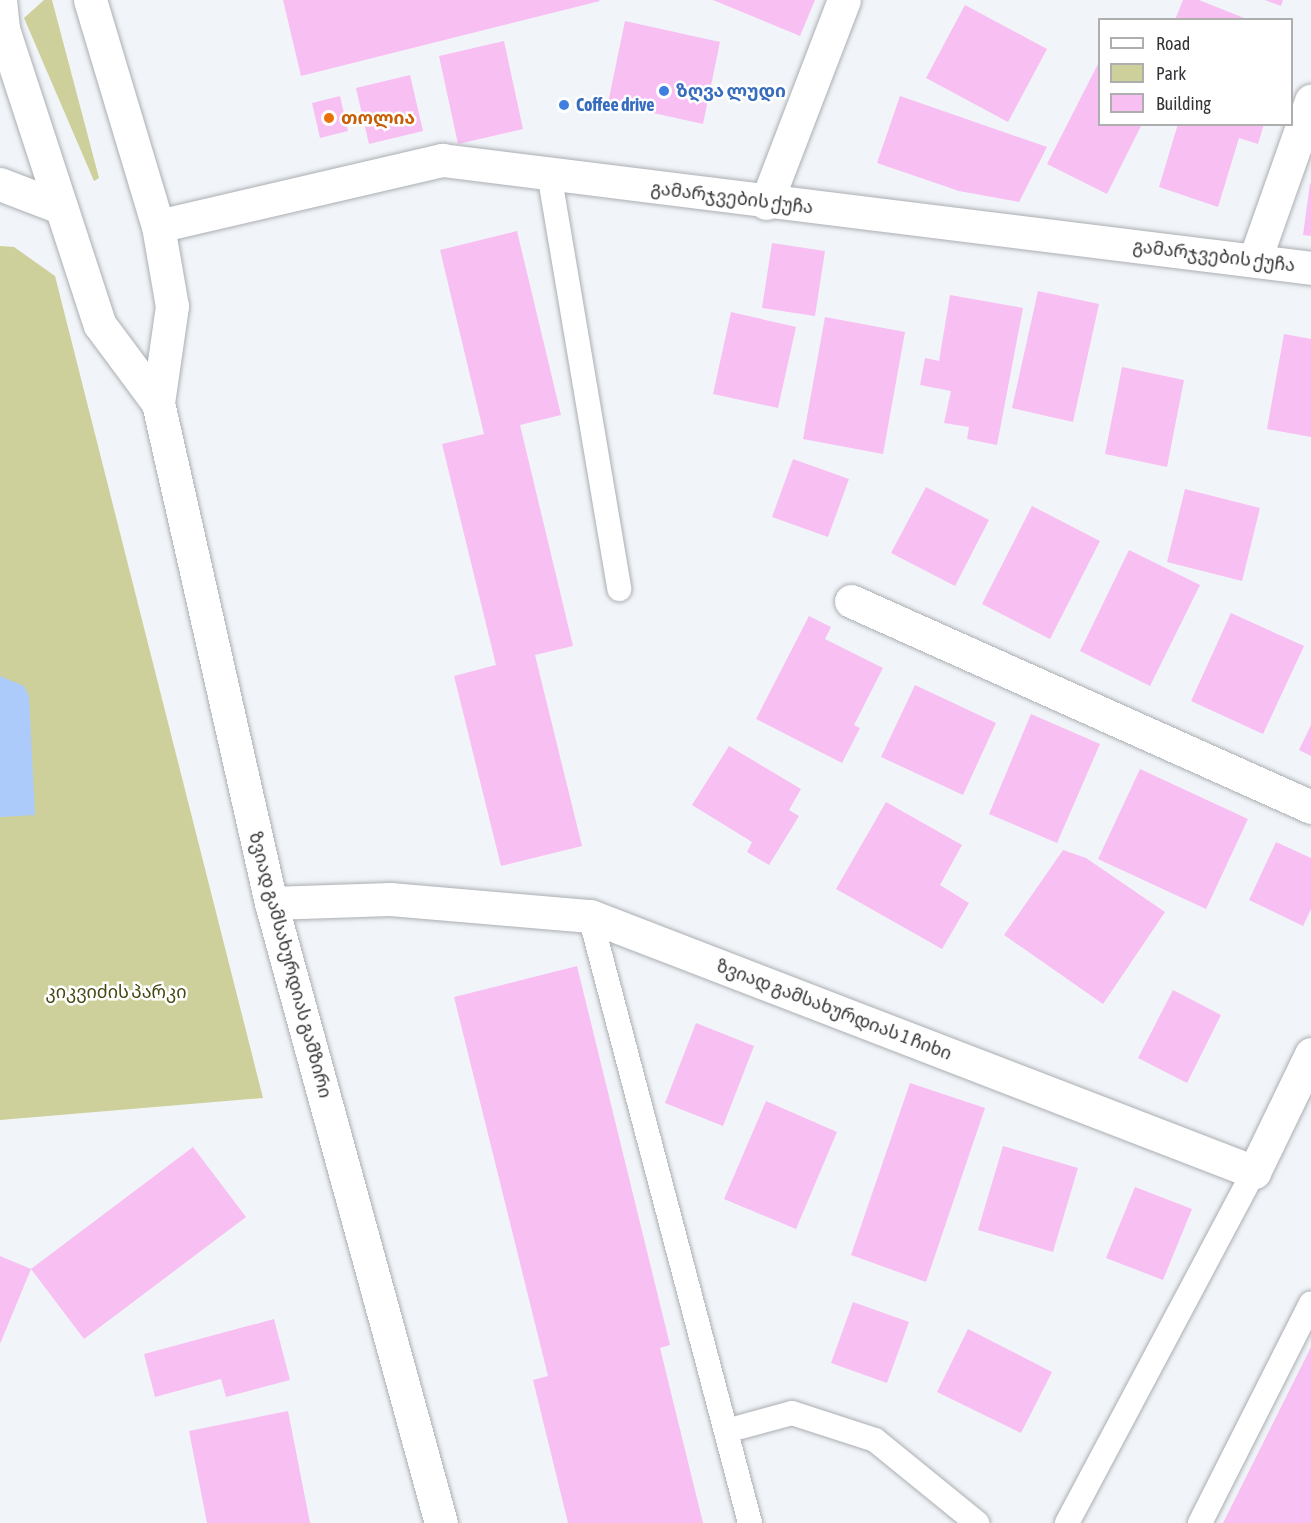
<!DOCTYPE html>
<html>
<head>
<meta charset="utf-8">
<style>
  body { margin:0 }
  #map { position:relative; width:1311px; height:1523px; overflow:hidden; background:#f1f5f9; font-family:"Asap Condensed","Noto Sans Georgian",sans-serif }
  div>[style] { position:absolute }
  .green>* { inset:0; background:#cdd09a }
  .water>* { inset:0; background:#accbfa }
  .building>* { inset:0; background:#f8bff3 }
  .roads { filter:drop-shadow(0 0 2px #abaeb2) drop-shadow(0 0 2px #abaeb2) }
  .service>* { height:24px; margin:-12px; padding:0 12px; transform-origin:12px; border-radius:12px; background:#fff }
  .minor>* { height:33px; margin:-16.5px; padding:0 16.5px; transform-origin:16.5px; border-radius:16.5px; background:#fff }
  .secondary>* { height:33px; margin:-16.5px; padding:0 16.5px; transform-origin:16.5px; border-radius:16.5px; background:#fff }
  .primary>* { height:33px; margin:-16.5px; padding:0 16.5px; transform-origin:16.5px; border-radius:16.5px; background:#fff }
  .dots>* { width:16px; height:16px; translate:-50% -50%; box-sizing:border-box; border:3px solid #fff; border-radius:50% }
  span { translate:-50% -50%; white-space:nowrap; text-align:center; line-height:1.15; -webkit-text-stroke:5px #fff; paint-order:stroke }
  .shop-label { font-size:18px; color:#366cbe; font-weight:700 }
  .left { translate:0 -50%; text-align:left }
  .food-label { font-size:18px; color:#c56008; font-weight:700 }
  .street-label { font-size:18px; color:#343537 }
  .park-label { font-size:18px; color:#464811 }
  .legend { position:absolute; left:1098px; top:18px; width:195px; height:108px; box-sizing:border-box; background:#fff; border:2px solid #aeaeaf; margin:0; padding:8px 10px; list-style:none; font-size:18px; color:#343537 }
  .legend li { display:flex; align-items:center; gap:12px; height:30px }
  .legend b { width:30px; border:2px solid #aeaeaf }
</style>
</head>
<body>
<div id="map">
  <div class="green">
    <div style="clip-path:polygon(44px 0,52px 0,99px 178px,94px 181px,24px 18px)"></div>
    <div style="clip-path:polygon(0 246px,14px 247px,55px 276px,263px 1098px,0 1120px)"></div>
  </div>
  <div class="water">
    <div style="clip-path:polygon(0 676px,24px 686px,29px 696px,35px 815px,0 817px)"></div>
  </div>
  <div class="building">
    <div style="clip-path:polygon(283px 0,599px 0,600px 1px,301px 76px)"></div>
    <div style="clip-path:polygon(713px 0,815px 0,800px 36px)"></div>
    <div style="clip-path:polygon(1183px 0,1199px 0,1249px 20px,1175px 20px)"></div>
    <div style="clip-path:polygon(1265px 0,1283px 0,1281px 6px)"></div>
    <div style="clip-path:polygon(965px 5px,1047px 49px,1008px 122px,926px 78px)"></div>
    <div style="clip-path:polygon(625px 21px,720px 42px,703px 124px,608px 103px)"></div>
    <div style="clip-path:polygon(504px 41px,523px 129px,458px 144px,439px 56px)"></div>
    <div style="clip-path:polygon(1100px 60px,1100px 124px,1142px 124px,1107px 194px,1047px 164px)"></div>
    <div style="clip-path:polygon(410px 75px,423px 131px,369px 144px,356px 88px)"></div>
    <div style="clip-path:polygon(340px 96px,348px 131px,320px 138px,312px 103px)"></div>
    <div style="clip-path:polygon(900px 96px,1047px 147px,1019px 202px,959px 191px,877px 163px)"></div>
    <div style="clip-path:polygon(1178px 124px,1264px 124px,1258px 144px,1239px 138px,1218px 207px,1159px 187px)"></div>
    <div style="clip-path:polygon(1310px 183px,1311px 184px,1311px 236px,1303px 235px)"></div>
    <div style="clip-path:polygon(517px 231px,561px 415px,520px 425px,573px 646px,535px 655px,582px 846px,501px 866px,454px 676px,496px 665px,442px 444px,484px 434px,440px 250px)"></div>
    <div style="clip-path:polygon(772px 243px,825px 251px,815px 316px,762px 308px)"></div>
    <div style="clip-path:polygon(1038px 291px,1099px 304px,1073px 422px,1012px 408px)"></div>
    <div style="clip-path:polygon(950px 295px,1023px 308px,997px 445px,967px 439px,969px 427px,944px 423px,951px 391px,920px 385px,925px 358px,939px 361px)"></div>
    <div style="clip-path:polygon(731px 312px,796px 327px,778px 408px,713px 394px)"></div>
    <div style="clip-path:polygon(825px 317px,905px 332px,883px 454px,803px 439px)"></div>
    <div style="clip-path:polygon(1284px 334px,1311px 339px,1311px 437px,1267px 429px)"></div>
    <div style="clip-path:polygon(1122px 367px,1184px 380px,1167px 467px,1105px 454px)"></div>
    <div style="clip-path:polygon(793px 459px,849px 479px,828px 537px,772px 517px)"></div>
    <div style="clip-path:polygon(926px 487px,989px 520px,955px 586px,891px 553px)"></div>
    <div style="clip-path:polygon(1185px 489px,1260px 508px,1242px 581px,1167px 562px)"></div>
    <div style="clip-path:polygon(1032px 506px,1100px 541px,1050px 639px,982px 604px)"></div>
    <div style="clip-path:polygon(1129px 550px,1200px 585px,1150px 686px,1080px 651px)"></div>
    <div style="clip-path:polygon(1231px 613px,1304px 646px,1263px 734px,1191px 701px)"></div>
    <div style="clip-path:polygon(809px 616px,831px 627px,825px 639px,883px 668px,854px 725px,860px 728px,842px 763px,756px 719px)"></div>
    <div style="clip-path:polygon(915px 685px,996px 723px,963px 795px,881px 757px)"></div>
    <div style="clip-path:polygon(1031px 714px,1100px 744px,1057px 843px,989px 814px)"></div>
    <div style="clip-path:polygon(1311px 725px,1311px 756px,1299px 750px)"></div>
    <div style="clip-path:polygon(729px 746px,801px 789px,789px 810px,799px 816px,769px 865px,747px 852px,752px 842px,692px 805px)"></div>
    <div style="clip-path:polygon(1140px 769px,1248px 819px,1206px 909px,1098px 859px)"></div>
    <div style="clip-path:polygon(886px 802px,962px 845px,940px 885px,969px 903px,942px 949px,836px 889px)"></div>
    <div style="clip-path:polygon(1276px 842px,1311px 858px,1311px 909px,1303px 926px,1249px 900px)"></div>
    <div style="clip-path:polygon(1063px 850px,1086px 858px,1165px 912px,1103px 1004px,1004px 935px)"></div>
    <div style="clip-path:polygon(577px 966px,670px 1345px,660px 1348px,703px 1523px,568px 1523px,533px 1380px,548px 1376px,454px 997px)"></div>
    <div style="clip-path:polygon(1173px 990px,1221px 1015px,1187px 1083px,1138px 1058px)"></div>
    <div style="clip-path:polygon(696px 1023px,754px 1046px,723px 1126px,665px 1103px)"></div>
    <div style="clip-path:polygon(910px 1083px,985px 1108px,926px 1282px,851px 1255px)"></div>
    <div style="clip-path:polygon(766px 1101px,837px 1132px,796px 1229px,724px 1199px)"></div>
    <div style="clip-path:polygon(1003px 1146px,1078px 1168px,1053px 1252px,978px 1230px)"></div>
    <div style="clip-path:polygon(193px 1147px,246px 1217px,84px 1339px,31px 1269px)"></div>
    <div style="clip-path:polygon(1135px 1187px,1192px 1209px,1163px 1280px,1106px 1258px)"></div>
    <div style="clip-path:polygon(0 1256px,31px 1269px,0 1344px)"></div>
    <div style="clip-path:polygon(853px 1302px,909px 1322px,887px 1383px,831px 1363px)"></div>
    <div style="clip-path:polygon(274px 1319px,290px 1380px,226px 1397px,221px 1379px,155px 1397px,144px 1354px)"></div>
    <div style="clip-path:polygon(968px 1329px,1052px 1372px,1021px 1433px,937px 1392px)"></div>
    <div style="clip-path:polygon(1311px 1347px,1311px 1523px,1223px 1523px)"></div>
    <div style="clip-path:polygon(288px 1411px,310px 1523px,207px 1523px,189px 1431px)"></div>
  </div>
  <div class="roads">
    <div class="service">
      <div style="left:549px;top:173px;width:422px;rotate:80.4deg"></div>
      <div style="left:590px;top:916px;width:628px;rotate:75.23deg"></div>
      <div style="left:726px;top:1431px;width:68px;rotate:-15.3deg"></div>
      <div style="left:792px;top:1413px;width:87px;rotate:18deg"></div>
      <div style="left:875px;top:1440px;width:132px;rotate:39.1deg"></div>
      <div style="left:1067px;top:1523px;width:398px;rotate:-62deg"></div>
      <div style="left:1200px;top:1523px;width:246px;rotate:-63.2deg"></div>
    </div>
    <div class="minor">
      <div style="left:766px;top:203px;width:217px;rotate:-69deg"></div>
      <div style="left:158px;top:226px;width:292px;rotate:-13.1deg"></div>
      <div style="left:442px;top:160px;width:876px;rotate:7.08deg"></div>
      <div style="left:1255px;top:259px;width:168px;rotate:-70.5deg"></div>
      <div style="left:851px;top:601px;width:504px;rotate:24.12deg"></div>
      <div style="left:271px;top:903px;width:119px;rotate:-1.9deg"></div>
      <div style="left:390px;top:899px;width:201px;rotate:4.9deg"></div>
      <div style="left:590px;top:916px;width:712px;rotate:21.08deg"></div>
      <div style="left:1254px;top:1172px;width:131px;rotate:-64.2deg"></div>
    </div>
    <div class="secondary">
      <div style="left:0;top:184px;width:64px;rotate:21deg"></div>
    </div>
    <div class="primary">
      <div style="left:0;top:0;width:29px;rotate:84deg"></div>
      <div style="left:3px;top:29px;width:311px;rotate:71.9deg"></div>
      <div style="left:100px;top:325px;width:97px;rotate:53.4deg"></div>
      <div style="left:90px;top:0;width:236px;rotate:73.3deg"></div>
      <div style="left:158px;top:226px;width:81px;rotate:80.1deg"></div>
      <div style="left:172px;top:306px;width:98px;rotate:98.2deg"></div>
      <div style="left:158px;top:403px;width:513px;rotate:77.27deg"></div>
      <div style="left:271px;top:903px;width:643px;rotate:74.67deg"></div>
    </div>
  </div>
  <div class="dots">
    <div style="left:664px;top:91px;background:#3f7fe0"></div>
    <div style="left:564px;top:105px;background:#3f7fe0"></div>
    <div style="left:329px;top:118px;background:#e8710a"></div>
  </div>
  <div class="shop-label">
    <span class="left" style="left:676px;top:91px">ზღვა ლუდი</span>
    <span class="left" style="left:576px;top:105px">Coffee drive</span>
  </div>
  <div class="food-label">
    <span class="left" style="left:341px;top:118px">თოლია</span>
  </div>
  <div class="street-label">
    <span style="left:732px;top:198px;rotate:7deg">გამარჯვების ქუჩა</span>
    <span style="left:1214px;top:256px;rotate:7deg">გამარჯვების ქუჩა</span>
    <span style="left:290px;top:965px;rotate:75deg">ზვიად გამსახურდიას გამზირი</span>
    <span style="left:834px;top:1010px;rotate:21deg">ზვიად გამსახურდიას 1 ჩიხი</span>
  </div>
  <div class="park-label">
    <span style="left:116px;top:992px">კიკვიძის პარკი</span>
  </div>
  <ul class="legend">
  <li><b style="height:8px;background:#fff"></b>Road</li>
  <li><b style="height:16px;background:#cdd09a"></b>Park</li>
  <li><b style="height:16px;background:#f8bff3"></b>Building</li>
  </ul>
</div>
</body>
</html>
